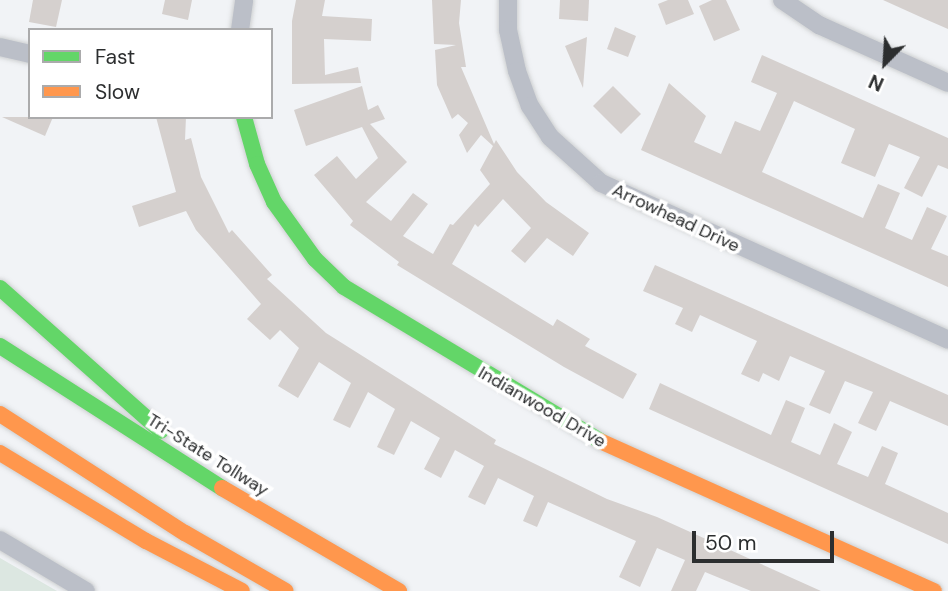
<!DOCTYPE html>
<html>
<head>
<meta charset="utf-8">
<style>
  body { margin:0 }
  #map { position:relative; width:948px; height:591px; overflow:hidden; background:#f1f3f6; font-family:"DM Sans",sans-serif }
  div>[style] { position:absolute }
  .green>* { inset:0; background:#dce7e1 }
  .building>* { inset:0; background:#d5d0ce }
  .roads { filter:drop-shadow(0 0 2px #ced0d1) drop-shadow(0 0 2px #ced0d1) }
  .street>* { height:18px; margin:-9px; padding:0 9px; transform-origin:9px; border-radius:9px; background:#bbbfc8 }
  .fast>* { height:16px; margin:-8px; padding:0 8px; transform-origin:8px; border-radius:8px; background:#63d668 }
  .slow>* { height:16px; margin:-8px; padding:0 8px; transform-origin:8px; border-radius:8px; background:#ff974d }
  span { translate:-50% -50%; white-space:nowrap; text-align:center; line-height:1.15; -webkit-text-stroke:7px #fff; paint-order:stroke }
  .street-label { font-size:18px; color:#2c2e2f }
  .legend { position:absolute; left:28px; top:28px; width:245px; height:91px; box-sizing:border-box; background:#fff; border:2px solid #ababac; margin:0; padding:9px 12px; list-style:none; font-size:21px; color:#2c2e2f }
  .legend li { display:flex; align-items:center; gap:14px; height:35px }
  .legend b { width:35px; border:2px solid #ababac }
  .north { position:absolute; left:850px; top:28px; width:70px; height:70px; -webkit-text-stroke:5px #fff; paint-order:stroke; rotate:204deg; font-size:19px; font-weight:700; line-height:28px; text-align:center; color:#2c2e2f }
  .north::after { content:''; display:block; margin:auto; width:24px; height:32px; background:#2c2e2f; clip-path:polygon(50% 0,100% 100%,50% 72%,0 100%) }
  .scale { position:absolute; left:692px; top:531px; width:142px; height:32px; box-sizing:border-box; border:4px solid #2c2e2f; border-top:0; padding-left:9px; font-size:21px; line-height:24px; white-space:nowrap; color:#2c2e2f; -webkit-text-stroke:5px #fff; paint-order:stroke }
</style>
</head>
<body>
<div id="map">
  <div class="green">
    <div style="clip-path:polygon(0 558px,57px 591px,0 591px)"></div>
  </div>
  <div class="building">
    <div style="clip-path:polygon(33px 0,62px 0,56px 27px,29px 22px)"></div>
    <div style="clip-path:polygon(165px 0,192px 0,188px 20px,162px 14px)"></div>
    <div style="clip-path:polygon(296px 0,325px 0,322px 16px,372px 19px,371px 41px,324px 39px,325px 75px,358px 67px,361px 83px,292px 84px,292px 21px)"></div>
    <div style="clip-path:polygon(432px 0,461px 0,459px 23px,466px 67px,461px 67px,494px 144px,496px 140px,517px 172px,546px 202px,589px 233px,573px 256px,547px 238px,525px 263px,511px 251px,531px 228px,503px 199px,478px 227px,475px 224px,452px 264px,553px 326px,557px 319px,590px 339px,585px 346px,637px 374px,623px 399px,564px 367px,397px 265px,399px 262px,350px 225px,353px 221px,314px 175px,337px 156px,356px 179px,378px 158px,362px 127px,306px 146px,294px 110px,362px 86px,368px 110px,378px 105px,385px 119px,370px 124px,407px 162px,366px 202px,391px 221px,413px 193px,428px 204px,403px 236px,433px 254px,450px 224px,453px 225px,490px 184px,480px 170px,493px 146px,481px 135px,467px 153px,459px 135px,468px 123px,458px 114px,452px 119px,437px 85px,435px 50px,456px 45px,434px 44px)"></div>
    <div style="clip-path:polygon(560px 0,589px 0,588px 21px,559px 19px)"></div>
    <div style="clip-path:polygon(668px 0,688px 0,694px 14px,666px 25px,658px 4px)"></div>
    <div style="clip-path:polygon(712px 0,726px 0,740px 30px,714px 41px,699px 6px)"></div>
    <div style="clip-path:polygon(883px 0,948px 0,948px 29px,925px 19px)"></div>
    <div style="clip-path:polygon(615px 27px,636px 36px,628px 57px,607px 49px)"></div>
    <div style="clip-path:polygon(587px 37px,583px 88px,565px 46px)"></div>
    <div style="clip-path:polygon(762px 55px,948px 138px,948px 169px,938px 165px,922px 197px,904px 188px,920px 157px,889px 144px,875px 177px,841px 163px,855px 129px,794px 101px,762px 172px,863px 218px,878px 184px,900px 193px,885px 228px,912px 240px,927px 207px,947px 216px,931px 249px,948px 256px,948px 287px,641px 150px,669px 83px,706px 116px,694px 142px,721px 154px,735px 121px,760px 131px,777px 93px,751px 82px)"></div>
    <div style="clip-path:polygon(613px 86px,641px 114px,621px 134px,593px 106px)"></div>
    <div style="clip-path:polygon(2px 117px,53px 117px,45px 136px)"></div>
    <div style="clip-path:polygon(156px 117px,186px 117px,185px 140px,191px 138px,201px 177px,229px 233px,232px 230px,272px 275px,267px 279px,326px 333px,496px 440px,494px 444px,607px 499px,657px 517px,821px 591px,751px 591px,705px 572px,696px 591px,671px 591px,685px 560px,657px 548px,640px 587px,619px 577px,636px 541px,548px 502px,537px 527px,523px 521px,534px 496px,498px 478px,485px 505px,468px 497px,484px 466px,455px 450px,441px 478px,424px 469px,440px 438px,411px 421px,394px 455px,377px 447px,395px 409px,368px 392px,350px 428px,333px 420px,351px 383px,319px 362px,298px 398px,278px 386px,299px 348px,280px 330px,270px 340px,247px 319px,261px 304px,196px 230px,186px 211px,139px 227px,132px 206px,176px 192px)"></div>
    <div style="clip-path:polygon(655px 265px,948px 395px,948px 426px,890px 401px,876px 431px,858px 423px,873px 392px,845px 381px,830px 414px,809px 405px,825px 371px,790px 356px,779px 381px,763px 373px,759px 382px,741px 374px,757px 341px,700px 315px,692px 332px,675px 324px,683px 308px,643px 291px)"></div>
    <div style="clip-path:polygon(660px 383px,771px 435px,786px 400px,805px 408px,791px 442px,820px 455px,834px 423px,852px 432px,837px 464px,868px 477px,882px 446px,898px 453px,885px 484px,948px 513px,948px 544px,649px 409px)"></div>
  </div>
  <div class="roads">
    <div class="street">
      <div style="left:508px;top:0;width:30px;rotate:90deg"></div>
      <div style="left:508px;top:30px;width:42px;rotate:77.6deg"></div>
      <div style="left:517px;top:71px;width:37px;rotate:70deg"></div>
      <div style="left:530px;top:106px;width:37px;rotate:57deg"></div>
      <div style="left:550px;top:137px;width:69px;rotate:42deg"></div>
      <div style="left:601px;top:183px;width:381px;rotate:24.3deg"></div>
      <div style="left:782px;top:0;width:45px;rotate:34deg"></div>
      <div style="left:819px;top:25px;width:141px;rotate:24.2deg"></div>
      <div style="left:240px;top:30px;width:30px;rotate:-82deg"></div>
      <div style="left:0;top:47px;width:31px;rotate:13deg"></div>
      <div style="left:0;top:540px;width:100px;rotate:30.7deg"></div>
    </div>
    <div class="fast">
      <div style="left:244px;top:117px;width:49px;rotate:74.5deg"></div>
      <div style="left:257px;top:164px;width:42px;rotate:65.9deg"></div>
      <div style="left:274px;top:202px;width:70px;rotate:54.3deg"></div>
      <div style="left:315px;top:259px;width:40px;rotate:44deg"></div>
      <div style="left:344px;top:287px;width:299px;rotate:31deg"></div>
      <div style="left:0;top:288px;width:215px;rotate:41.6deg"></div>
      <div style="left:0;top:346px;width:264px;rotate:32.6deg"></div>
    </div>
    <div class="slow">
      <div style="left:0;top:414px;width:220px;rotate:32.8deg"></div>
      <div style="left:185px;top:533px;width:116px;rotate:29.9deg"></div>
      <div style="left:600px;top:441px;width:366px;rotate:24.2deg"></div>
      <div style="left:0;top:453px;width:170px;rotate:31.1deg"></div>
      <div style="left:146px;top:541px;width:108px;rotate:27.5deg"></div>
      <div style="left:222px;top:488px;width:205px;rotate:30.2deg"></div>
    </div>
  </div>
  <div class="street-label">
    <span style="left:676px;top:218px;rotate:25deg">Arrowhead Drive</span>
    <span style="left:542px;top:407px;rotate:30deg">Indianwood Drive</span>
    <span style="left:208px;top:455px;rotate:32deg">Tri-State Tollway</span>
  </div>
  <ul class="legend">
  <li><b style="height:9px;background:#63d668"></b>Fast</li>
  <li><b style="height:9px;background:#ff974d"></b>Slow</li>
  </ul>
  <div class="north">N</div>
  <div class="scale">50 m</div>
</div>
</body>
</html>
